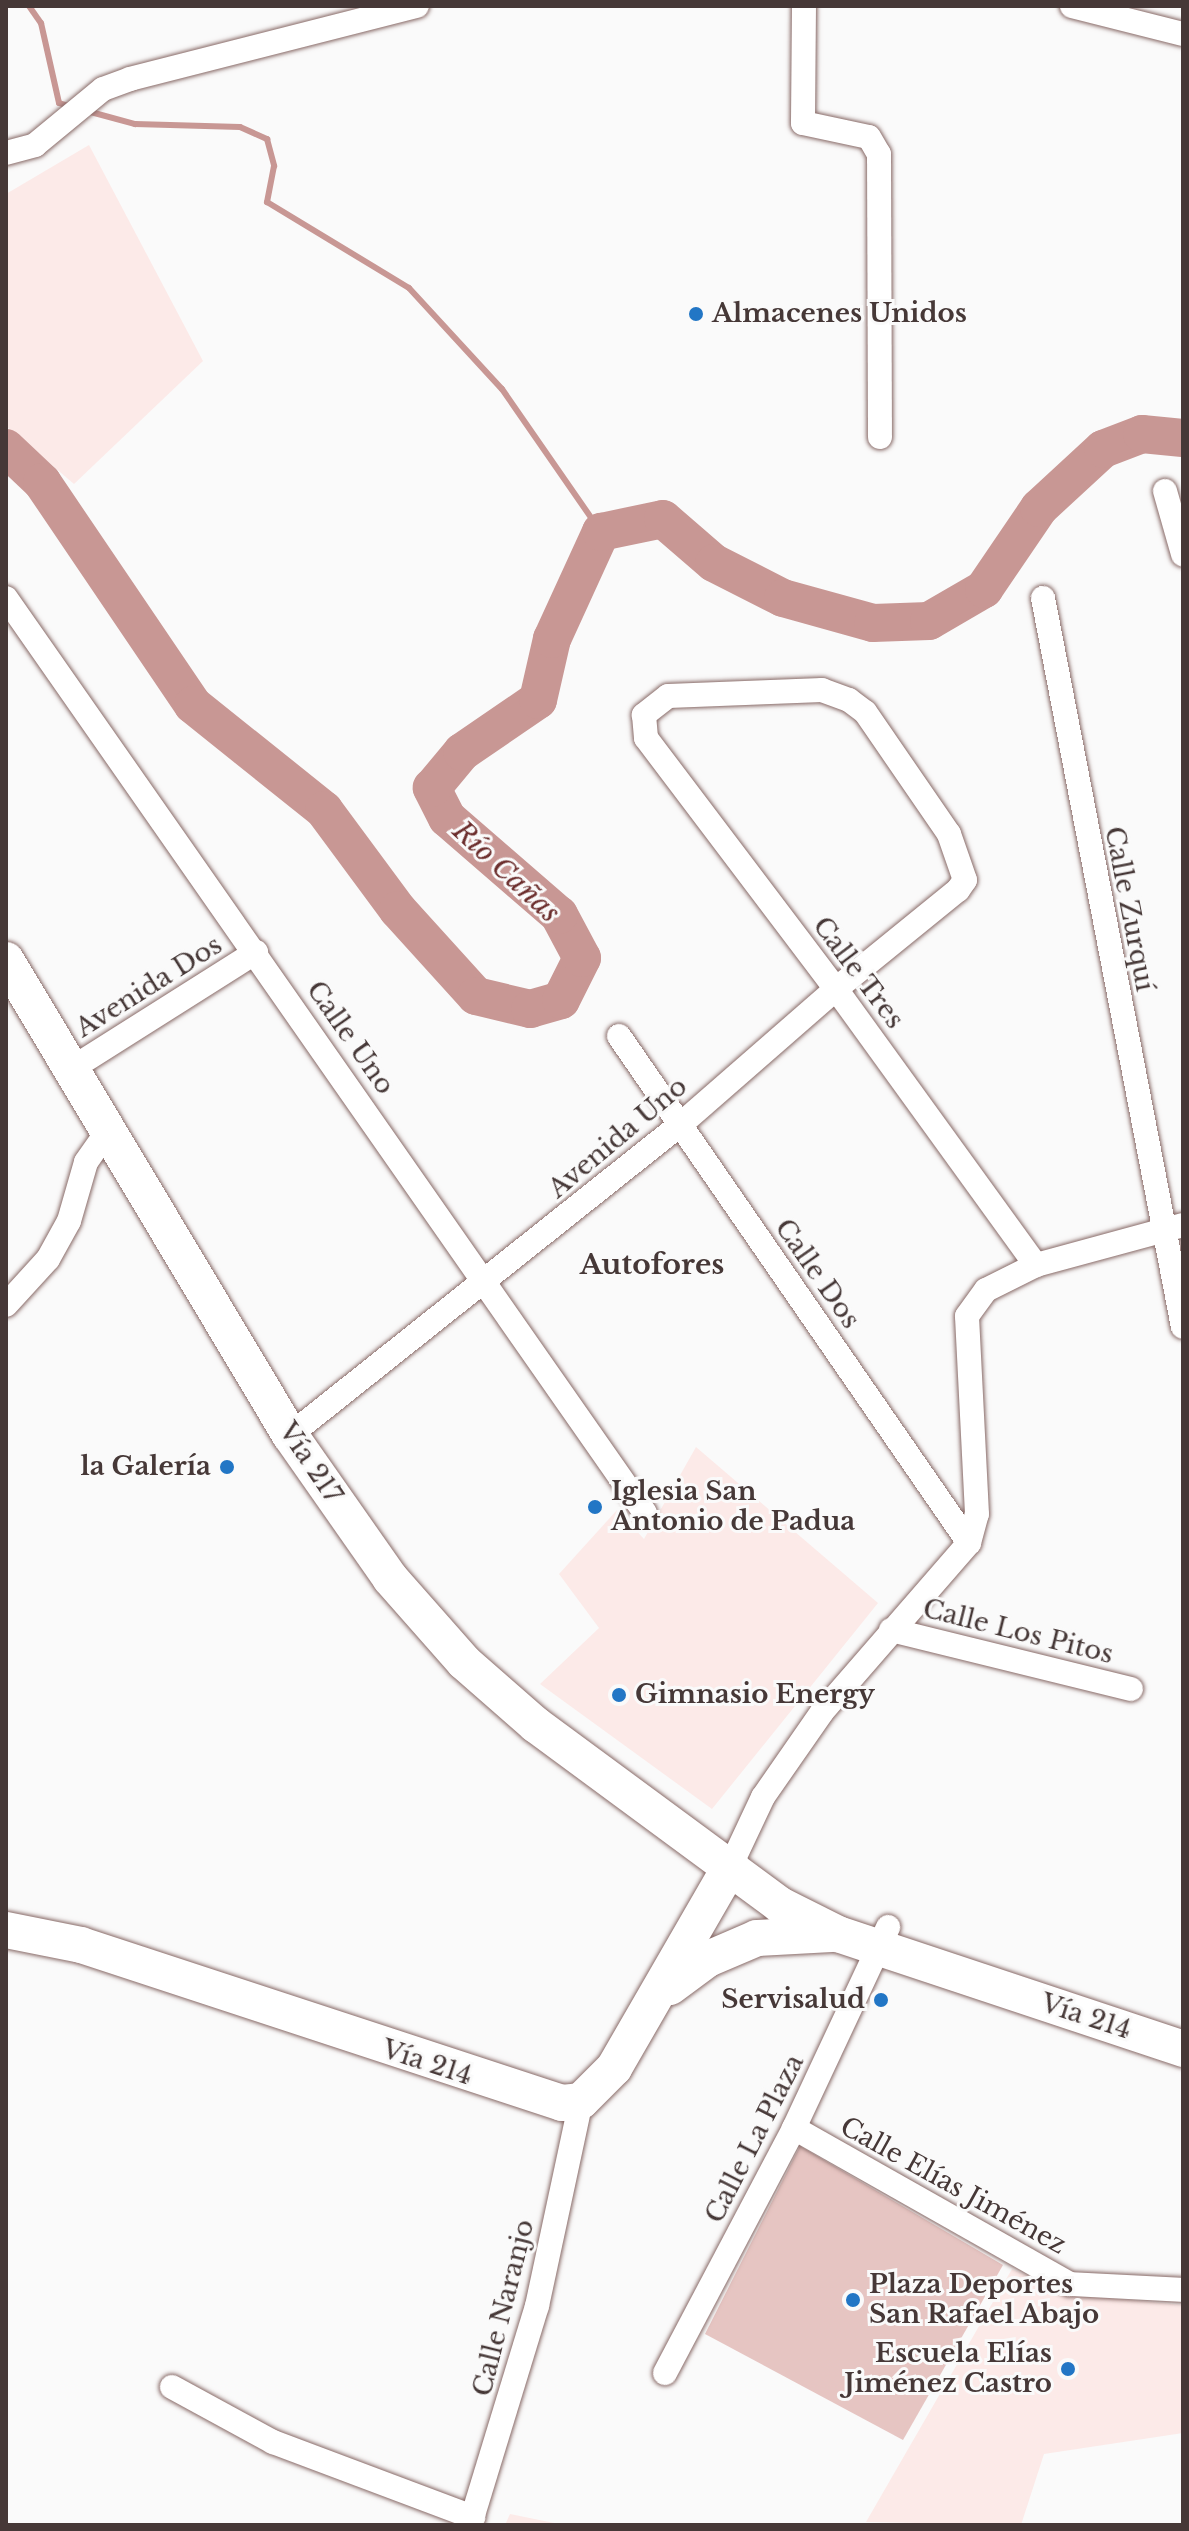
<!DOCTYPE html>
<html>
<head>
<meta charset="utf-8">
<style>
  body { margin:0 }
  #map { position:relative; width:1189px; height:2531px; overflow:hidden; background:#fafafa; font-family:"Libre Baskerville",serif }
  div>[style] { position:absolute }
  .built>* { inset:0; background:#fceae8 }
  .green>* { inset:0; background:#e6c5c2 }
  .stream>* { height:6px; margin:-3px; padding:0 3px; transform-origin:3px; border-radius:3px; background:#c89794 }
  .river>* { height:38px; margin:-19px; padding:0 19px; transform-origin:19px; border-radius:19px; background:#c89794 }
  .roads { filter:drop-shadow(0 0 2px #886a67) drop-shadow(0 0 2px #886a67) }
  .minor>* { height:24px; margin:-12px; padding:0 12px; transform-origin:12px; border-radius:12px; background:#fff }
  .secondary>* { height:36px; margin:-18px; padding:0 18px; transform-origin:18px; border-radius:18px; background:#fff }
  .dots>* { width:22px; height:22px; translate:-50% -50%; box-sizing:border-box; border:4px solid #fafafa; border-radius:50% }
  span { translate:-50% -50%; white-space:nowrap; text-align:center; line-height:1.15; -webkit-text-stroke:6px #fafafa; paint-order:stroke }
  .poi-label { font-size:26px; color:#463837; font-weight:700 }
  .left { translate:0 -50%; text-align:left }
  .right { translate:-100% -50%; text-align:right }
  .street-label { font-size:26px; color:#463837 }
  .water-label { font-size:28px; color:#6b2d2c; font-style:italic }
  .neighbourhood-label { font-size:28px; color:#463837; font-weight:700 }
  .frame { position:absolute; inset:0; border:8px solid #463837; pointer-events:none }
</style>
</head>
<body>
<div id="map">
  <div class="built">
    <div style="clip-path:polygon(89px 145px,203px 361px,74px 484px,6px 426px,6px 194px)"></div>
    <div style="clip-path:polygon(696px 1447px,878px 1603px,712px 1809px,540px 1684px,599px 1628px,559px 1574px,617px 1510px,644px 1539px)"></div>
    <div style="clip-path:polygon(1012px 2269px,1075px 2295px,1183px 2305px,1183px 2433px,1044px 2454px,1021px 2525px,866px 2522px)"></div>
    <div style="clip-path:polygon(510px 2514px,564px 2525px,505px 2525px)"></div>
  </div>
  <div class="green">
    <div style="clip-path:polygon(800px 2146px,1003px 2265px,903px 2440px,705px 2334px)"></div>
  </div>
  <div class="stream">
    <div style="left:29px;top:6px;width:21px;rotate:55deg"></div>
    <div style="left:41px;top:23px;width:82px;rotate:77.3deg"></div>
    <div style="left:59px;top:103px;width:14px;rotate:17deg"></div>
    <div style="left:87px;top:111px;width:50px;rotate:15.2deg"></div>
    <div style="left:135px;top:124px;width:105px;rotate:1.6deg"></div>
    <div style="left:240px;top:127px;width:30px;rotate:24deg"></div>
    <div style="left:267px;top:139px;width:28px;rotate:75deg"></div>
    <div style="left:274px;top:166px;width:37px;rotate:101deg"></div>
    <div style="left:267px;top:202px;width:166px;rotate:31.2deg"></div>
    <div style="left:409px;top:288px;width:137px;rotate:47.4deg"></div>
    <div style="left:502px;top:389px;width:174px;rotate:55.3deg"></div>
  </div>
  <div class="river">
    <div style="left:6px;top:448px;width:50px;rotate:43.4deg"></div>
    <div style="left:42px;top:482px;width:269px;rotate:55.9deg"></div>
    <div style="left:193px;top:705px;width:168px;rotate:38.7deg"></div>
    <div style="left:324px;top:810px;width:124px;rotate:53.5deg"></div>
    <div style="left:398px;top:910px;width:116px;rotate:47.8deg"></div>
    <div style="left:476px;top:996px;width:56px;rotate:13.5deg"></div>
    <div style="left:530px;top:1009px;width:32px;rotate:-16deg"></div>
    <div style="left:561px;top:1000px;width:47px;rotate:-63.4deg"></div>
    <div style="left:582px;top:958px;width:49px;rotate:-118.1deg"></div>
    <div style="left:559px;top:915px;width:148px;rotate:-139.1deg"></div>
    <div style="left:447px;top:818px;width:34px;rotate:-117deg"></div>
    <div style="left:432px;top:788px;width:47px;rotate:-50.2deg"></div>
    <div style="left:462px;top:752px;width:92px;rotate:-34.4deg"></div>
    <div style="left:538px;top:700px;width:63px;rotate:-77.1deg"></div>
    <div style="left:552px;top:639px;width:118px;rotate:-65.4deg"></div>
    <div style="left:601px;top:532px;width:63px;rotate:-11.8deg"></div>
    <div style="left:663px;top:519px;width:67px;rotate:40.8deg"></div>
    <div style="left:714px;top:563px;width:77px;rotate:26.9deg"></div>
    <div style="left:783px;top:598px;width:93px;rotate:15.5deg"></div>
    <div style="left:873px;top:623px;width:56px;rotate:-2deg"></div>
    <div style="left:929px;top:621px;width:64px;rotate:-30.2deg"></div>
    <div style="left:984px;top:589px;width:98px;rotate:-55.8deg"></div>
    <div style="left:1039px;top:508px;width:87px;rotate:-42.7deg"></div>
    <div style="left:1103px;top:449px;width:42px;rotate:-21deg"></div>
    <div style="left:1142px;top:434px;width:41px;rotate:5.6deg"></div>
  </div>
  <div class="roads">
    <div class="minor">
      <div style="left:804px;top:6px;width:117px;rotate:90.5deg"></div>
      <div style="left:803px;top:123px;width:67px;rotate:12deg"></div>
      <div style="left:869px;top:137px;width:20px;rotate:60deg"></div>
      <div style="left:879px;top:154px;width:283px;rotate:89.8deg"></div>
      <div style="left:1072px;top:6px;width:114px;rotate:14.2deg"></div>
      <div style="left:6px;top:153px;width:30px;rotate:-15deg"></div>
      <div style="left:35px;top:145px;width:88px;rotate:-39.5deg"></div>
      <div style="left:103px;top:89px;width:29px;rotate:-20deg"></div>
      <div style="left:130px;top:79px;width:296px;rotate:-14.3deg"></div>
      <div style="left:1165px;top:491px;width:66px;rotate:74.1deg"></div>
      <div style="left:6px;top:598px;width:1116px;rotate:55.07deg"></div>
      <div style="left:1043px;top:598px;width:742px;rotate:79.13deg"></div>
      <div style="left:619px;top:1036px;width:616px;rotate:55.38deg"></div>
      <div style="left:71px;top:1069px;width:219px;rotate:-32.3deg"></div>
      <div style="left:6px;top:1305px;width:62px;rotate:-47.6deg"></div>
      <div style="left:48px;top:1259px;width:43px;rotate:-61.1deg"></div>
      <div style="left:69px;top:1221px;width:61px;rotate:-73.9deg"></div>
      <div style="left:86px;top:1162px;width:38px;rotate:-55deg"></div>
      <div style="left:290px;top:1435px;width:498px;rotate:-38.5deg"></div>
      <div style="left:680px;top:1125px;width:207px;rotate:-41.1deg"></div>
      <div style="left:836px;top:989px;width:157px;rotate:-39.1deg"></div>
      <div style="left:958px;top:890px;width:12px;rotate:-55deg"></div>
      <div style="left:965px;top:880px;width:49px;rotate:-109.2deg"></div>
      <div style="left:949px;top:834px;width:148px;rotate:-124.5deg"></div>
      <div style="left:865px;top:712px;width:20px;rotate:-143deg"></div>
      <div style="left:849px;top:700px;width:29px;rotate:-160deg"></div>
      <div style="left:822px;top:690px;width:154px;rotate:177.8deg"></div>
      <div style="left:668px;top:696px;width:31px;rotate:142deg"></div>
      <div style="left:644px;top:715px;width:23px;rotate:85deg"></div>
      <div style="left:646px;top:738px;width:315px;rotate:52.9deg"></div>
      <div style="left:836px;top:989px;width:341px;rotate:54.1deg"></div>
      <div style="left:891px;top:1630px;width:247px;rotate:13.8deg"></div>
      <div style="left:731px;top:1865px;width:75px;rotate:-64.8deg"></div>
      <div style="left:763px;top:1797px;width:103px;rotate:-55.2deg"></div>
      <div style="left:822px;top:1712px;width:224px;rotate:-49deg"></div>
      <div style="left:969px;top:1543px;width:30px;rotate:-75deg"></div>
      <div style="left:977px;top:1514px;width:198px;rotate:-92.9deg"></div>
      <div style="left:967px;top:1316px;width:32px;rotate:-54deg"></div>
      <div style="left:986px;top:1290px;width:56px;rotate:-26.6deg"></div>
      <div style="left:1036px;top:1265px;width:152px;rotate:-15.2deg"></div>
      <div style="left:794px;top:2128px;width:317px;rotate:29.5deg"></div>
      <div style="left:1070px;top:2284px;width:113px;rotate:3deg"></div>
      <div style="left:665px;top:2373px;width:277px;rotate:-62.2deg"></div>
      <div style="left:794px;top:2128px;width:222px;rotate:-64.9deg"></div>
      <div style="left:172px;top:2387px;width:115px;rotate:28.6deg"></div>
      <div style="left:273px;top:2442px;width:214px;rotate:20.6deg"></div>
      <div style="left:470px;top:2525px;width:229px;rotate:-73deg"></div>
      <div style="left:537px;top:2306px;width:210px;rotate:-77.9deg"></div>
    </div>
    <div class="secondary">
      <div style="left:6px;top:960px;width:553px;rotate:59.13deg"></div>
      <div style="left:290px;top:1435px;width:174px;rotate:55deg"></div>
      <div style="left:390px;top:1578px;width:112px;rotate:48.6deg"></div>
      <div style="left:464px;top:1662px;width:96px;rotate:41.2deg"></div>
      <div style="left:536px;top:1725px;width:303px;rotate:36.4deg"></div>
      <div style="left:780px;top:1905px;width:65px;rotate:26.6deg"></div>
      <div style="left:838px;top:1934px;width:364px;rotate:18.4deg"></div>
      <div style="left:6px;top:1930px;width:76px;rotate:11.3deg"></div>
      <div style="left:81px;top:1945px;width:506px;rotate:18.18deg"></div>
      <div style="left:562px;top:2103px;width:19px;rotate:-6deg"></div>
      <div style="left:581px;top:2101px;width:47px;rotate:-45deg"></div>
      <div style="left:614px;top:2068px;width:234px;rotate:-60deg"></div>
      <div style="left:670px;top:1987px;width:47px;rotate:-36.4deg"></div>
      <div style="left:708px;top:1959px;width:53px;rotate:-23.2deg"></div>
      <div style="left:757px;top:1938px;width:75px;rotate:-3.1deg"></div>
    </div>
  </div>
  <div class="dots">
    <div style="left:696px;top:314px;background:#2276c5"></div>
    <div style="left:227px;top:1467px;background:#2276c5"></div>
    <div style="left:595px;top:1507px;background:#2276c5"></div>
    <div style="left:619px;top:1695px;background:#2276c5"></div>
    <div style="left:881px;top:2000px;background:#2276c5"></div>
    <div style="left:853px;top:2300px;background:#2276c5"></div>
    <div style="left:1068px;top:2369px;background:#2276c5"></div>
  </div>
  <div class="poi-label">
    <span class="left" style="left:712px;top:314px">Almacenes Unidos</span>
    <span class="right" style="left:211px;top:1467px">la Galería</span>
    <span class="left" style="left:611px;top:1507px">Iglesia San<br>Antonio de Padua</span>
    <span class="left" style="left:635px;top:1695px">Gimnasio Energy</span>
    <span class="right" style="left:865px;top:2000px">Servisalud</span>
    <span class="left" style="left:869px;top:2300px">Plaza Deportes<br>San Rafael Abajo</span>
    <span class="right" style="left:1052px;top:2369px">Escuela Elías<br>Jiménez Castro</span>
  </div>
  <div class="street-label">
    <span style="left:1129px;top:909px;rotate:79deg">Calle Zurquí</span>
    <span style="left:858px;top:973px;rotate:53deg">Calle Tres</span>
    <span style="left:149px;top:987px;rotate:-32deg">Avenida Dos</span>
    <span style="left:350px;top:1038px;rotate:55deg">Calle Uno</span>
    <span style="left:618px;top:1138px;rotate:-40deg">Avenida Uno</span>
    <span style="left:817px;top:1274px;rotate:55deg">Calle Dos</span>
    <span style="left:310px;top:1463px;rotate:56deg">Vía 217</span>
    <span style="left:1018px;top:1632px;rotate:14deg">Calle Los Pitos</span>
    <span style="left:1086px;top:2017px;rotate:18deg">Vía 214</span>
    <span style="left:427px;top:2063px;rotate:18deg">Vía 214</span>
    <span style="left:755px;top:2139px;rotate:-63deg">Calle La Plaza</span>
    <span style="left:953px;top:2186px;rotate:29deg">Calle Elías Jiménez</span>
    <span style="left:504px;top:2308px;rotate:-76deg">Calle Naranjo</span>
  </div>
  <div class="water-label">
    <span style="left:506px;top:872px;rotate:43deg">Río Cañas</span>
  </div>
  <div class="neighbourhood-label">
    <span style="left:652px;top:1265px">Autofores</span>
  </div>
  <div class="frame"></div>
</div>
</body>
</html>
